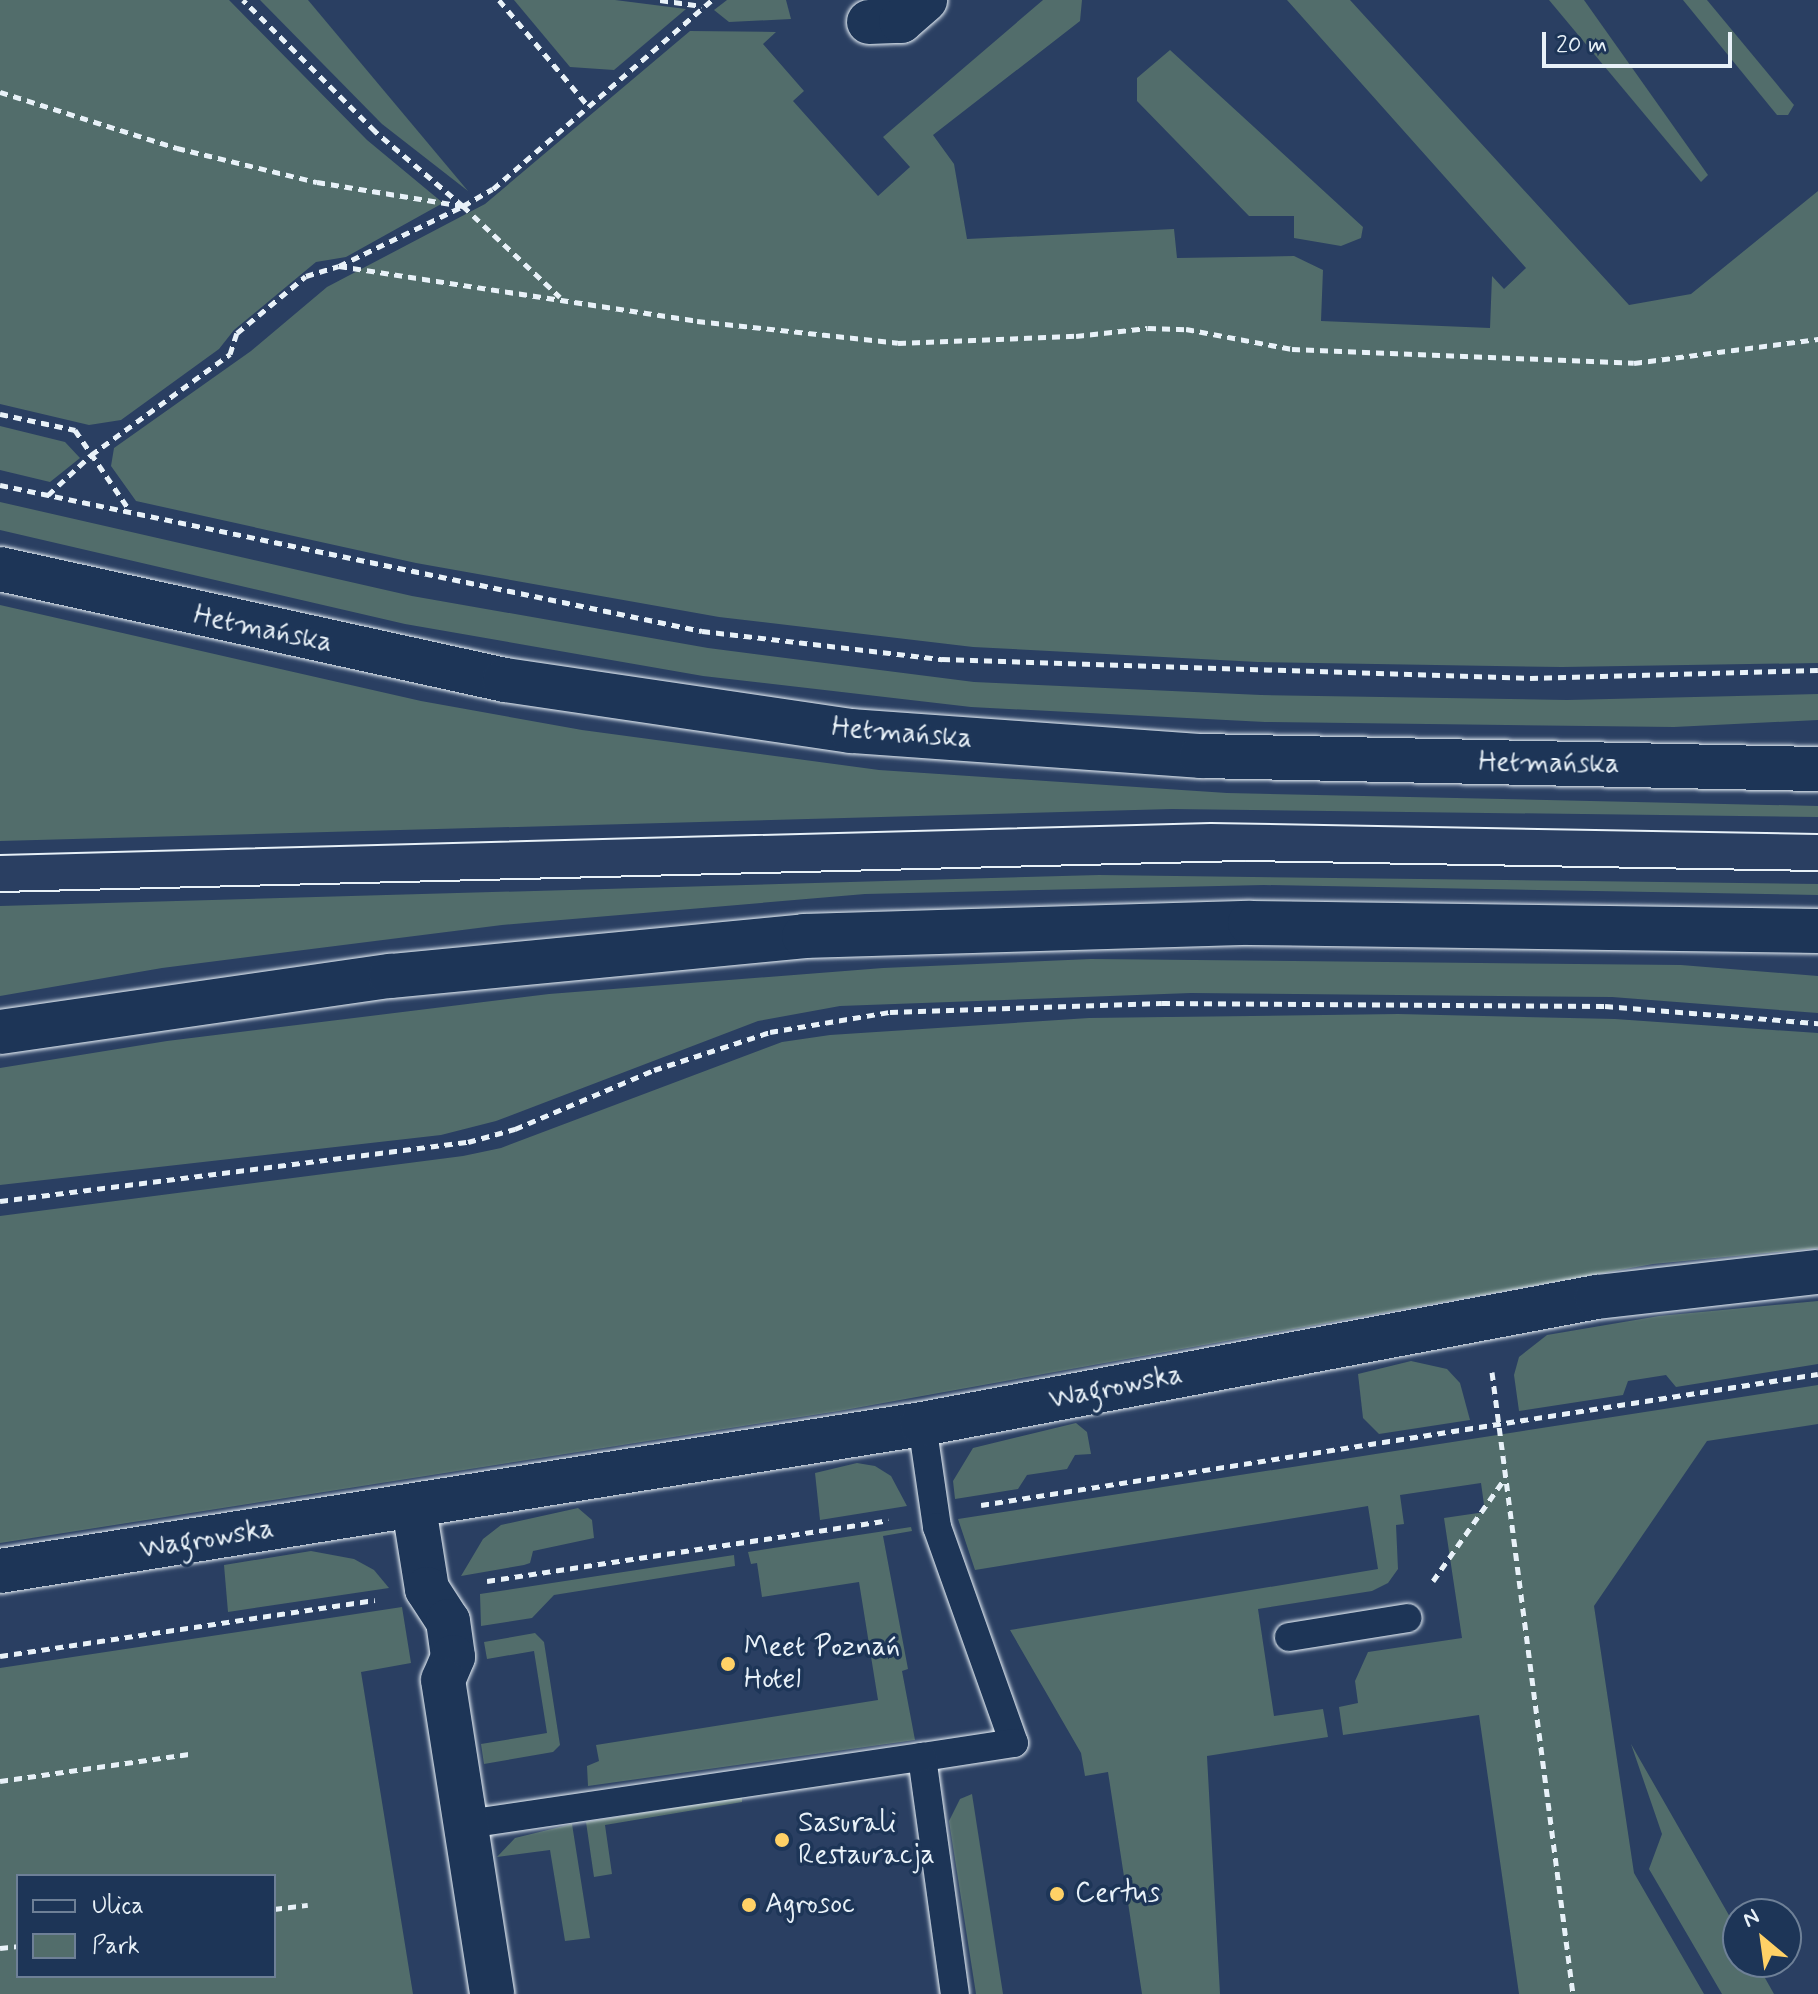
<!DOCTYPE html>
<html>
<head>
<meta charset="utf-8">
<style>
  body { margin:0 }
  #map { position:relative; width:1818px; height:1994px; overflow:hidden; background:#2a3f62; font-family:Mynerve,sans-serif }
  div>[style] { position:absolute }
  .green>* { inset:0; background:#526d6b }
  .path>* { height:5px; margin-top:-2.5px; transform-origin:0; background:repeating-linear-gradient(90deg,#e8f1f8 0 8px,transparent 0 14px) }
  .roads { filter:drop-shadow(0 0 2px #e8f1f8) drop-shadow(0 0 2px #e8f1f8) }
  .service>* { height:28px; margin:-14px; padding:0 14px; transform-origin:14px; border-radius:14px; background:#1d3557 }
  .minor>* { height:44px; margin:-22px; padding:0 22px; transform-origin:22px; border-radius:22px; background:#1d3557 }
  .tertiary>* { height:44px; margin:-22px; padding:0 22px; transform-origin:22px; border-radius:22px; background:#1d3557 }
  .tram>* { height:2px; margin:-1px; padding:0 1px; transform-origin:1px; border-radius:1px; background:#e8f1f8 }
  .dots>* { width:22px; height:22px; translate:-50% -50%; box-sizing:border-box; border:4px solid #1d3557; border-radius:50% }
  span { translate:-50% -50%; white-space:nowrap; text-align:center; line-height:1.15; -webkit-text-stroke:7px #1d3557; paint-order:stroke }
  .street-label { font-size:28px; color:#e8f1f8 }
  .poi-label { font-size:28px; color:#e8f1f8 }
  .left { translate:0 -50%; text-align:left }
  .legend { position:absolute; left:16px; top:1874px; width:260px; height:104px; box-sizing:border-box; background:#1d3557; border:2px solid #6e8097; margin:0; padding:10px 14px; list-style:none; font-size:24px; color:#e8f1f8 }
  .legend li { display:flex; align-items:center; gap:16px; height:40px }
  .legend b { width:40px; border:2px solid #6e8097 }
  .north { position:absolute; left:1722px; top:1898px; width:80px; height:80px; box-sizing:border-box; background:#1d3557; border:2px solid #6e8097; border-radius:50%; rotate:331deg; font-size:22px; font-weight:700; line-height:32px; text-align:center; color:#e8f1f8 }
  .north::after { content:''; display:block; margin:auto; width:28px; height:36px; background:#ffd166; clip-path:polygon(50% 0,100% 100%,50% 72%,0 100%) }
  .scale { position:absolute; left:1542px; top:32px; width:190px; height:36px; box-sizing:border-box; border:4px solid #e8f1f8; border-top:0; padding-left:10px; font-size:24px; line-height:28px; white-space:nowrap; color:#e8f1f8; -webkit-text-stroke:6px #1d3557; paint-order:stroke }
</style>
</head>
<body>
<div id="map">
  <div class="green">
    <div style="clip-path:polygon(0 0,229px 0,367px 140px,443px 203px,346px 257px,316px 262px,234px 330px,219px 349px,121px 420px,89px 425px,0 404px)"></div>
    <div style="clip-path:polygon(260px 0,308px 0,468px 191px,382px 124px)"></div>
    <div style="clip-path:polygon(514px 0,615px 0,686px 9px,614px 70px,570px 67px)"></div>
    <div style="clip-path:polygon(727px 0,786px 0,791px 19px,729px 22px,714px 10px)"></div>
    <div style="clip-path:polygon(1043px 0,1082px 0,1080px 21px,933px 135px,954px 164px,967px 239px,1174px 229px,1177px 258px,1294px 256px,1323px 270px,1321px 321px,1490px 328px,1492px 276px,1504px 289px,1526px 268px,1287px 0,1350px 0,1629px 305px,1691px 294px,1818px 191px,1818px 663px,1562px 667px,1258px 662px,973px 647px,719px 617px,416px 563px,136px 501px,111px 466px,114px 448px,251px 351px,327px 287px,485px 204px,690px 31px,776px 32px,763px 44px,804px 91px,793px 101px,878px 196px,910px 167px,883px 137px)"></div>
    <div style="clip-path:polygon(1549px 0,1584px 0,1708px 175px,1701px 182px)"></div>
    <div style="clip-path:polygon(1683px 0,1707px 0,1794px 105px,1788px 115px,1777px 115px)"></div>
    <div style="clip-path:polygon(1170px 50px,1363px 227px,1361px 238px,1341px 246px,1294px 238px,1294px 216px,1249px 216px,1137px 101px,1137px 78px)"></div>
    <div style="clip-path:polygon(0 426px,65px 442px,80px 458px,50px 482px,0 470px)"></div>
    <div style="clip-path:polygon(0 502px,412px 596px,708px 648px,974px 682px,1261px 695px,1567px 700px,1818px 694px,1818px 720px,1674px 727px,1265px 722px,971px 707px,703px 676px,405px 624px,0 530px)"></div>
    <div style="clip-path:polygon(0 605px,421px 701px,582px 730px,879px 770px,1227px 793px,1818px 806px,1818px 817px,1172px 809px,0 841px)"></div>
    <div style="clip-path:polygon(1099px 875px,1818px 884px,1818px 895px,1264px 885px,865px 894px,502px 925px,162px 968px,0 996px,0 906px)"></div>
    <div style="clip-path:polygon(1091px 959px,1681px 965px,1818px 976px,1818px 1013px,1612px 997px,1191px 993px,840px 1006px,758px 1021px,496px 1121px,441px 1135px,0 1185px,0 1068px,167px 1041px,549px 994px,883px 968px)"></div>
    <div style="clip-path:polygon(1398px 1014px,1615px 1019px,1818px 1033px,1818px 1248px,1653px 1264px,839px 1411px,0 1543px,0 1216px,463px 1156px,501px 1148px,782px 1042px,830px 1035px,1089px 1018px)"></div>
    <div style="clip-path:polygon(1818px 1301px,1818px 1364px,1676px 1387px,1666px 1375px,1628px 1381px,1623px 1395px,1519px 1411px,1514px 1375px,1519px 1357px,1547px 1335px,1659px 1316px)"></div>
    <div style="clip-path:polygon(1411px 1361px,1447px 1369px,1460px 1383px,1470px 1420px,1379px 1434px,1363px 1418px,1358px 1374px)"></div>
    <div style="clip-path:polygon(1818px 1385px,1818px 1424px,1707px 1441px,1594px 1606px,1634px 1873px,1704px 1994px,1519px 1994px,1479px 1715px,1343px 1735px,1339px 1707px,1358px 1703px,1355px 1681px,1368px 1652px,1462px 1638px,1444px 1518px,1485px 1512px,1481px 1483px,1400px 1495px,1404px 1524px,1396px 1525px,1398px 1569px,1388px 1583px,1372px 1591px,1258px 1609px,1274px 1716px,1323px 1709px,1328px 1737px,1207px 1756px,1220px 1994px,1142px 1994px,1108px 1772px,1085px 1776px,1081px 1753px,1010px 1630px,1378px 1569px,1368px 1506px,975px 1570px,958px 1519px)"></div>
    <div style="clip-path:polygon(1076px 1423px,1087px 1432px,1091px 1454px,1075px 1455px,1067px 1469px,1027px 1475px,1018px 1489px,955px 1499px,953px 1481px,973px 1448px)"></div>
    <div style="clip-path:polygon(857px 1463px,875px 1466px,891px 1476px,907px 1506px,820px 1520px,815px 1473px)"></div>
    <div style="clip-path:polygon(578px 1508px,592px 1520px,594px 1538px,533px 1551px,530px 1563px,524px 1565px,461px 1576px,483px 1539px,501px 1525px)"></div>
    <div style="clip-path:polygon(911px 1527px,912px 1531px,883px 1536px,908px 1669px,902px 1671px,915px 1740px,588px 1786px,587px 1766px,599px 1761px,596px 1745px,878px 1700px,859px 1582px,762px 1597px,757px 1563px,751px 1564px,748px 1552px)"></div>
    <div style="clip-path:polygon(311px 1551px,354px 1559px,374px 1570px,389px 1588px,228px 1612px,224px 1565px)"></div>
    <div style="clip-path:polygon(734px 1555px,735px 1566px,554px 1595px,532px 1618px,481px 1626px,480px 1594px)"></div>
    <div style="clip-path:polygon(evenodd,402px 1607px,411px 1663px,361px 1672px,413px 1994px,0 1994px,0 1668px,402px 1607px,18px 1876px,274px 1876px,274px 1976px,18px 1976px,18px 1876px)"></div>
    <div style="clip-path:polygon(535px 1633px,544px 1642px,560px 1745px,553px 1752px,484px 1764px,481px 1744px,547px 1733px,534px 1651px,487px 1659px,484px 1642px)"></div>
    <div style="clip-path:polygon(1631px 1744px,1738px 1931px,1738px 1962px,1756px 1962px,1774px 1994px,1722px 1994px,1649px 1869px,1662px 1834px)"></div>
    <div style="clip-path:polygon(972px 1794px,1003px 1994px,976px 1994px,949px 1821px,960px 1799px)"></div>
    <div style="clip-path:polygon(742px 1797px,742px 1802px,605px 1825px,612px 1874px,594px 1877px,586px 1822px)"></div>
    <div style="clip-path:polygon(572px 1824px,590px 1938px,565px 1941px,550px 1850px,497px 1857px,515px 1838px)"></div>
  </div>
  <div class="path">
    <div style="left:499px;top:0;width:140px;rotate:49.9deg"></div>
    <div style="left:660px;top:0;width:42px;rotate:8.1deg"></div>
    <div style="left:0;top:92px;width:186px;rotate:17.6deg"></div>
    <div style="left:177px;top:148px;width:144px;rotate:13.7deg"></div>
    <div style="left:317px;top:182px;width:148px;rotate:9.3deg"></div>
    <div style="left:463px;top:206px;width:133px;rotate:43.2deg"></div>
    <div style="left:463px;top:206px;width:34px;rotate:-30deg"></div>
    <div style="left:493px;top:189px;width:289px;rotate:-40.8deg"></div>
    <div style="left:339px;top:266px;width:362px;rotate:8.7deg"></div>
    <div style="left:697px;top:321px;width:202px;rotate:6.2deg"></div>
    <div style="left:898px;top:343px;width:178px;rotate:-2.3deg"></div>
    <div style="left:1076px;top:336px;width:72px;rotate:-6.3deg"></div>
    <div style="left:1148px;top:328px;width:38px;rotate:2deg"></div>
    <div style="left:1186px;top:329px;width:108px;rotate:10.7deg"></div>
    <div style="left:1292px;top:349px;width:342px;rotate:2.3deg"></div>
    <div style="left:1634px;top:363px;width:186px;rotate:-7.4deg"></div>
    <div style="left:0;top:414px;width:77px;rotate:12deg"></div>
    <div style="left:75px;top:430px;width:98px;rotate:55.8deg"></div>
    <div style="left:0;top:485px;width:717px;rotate:11.75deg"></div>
    <div style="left:702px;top:631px;width:242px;rotate:6.7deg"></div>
    <div style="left:942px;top:659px;width:588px;rotate:1.85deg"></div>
    <div style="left:1530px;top:678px;width:288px;rotate:-1.6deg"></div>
    <div style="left:48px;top:495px;width:59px;rotate:-42.9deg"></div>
    <div style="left:91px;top:455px;width:172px;rotate:-36deg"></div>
    <div style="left:230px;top:354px;width:22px;rotate:-72deg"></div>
    <div style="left:237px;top:333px;width:89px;rotate:-39.6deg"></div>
    <div style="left:306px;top:276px;width:34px;rotate:-17deg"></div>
    <div style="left:339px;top:266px;width:138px;rotate:-25.8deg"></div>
    <div style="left:463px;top:206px;width:116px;rotate:-139.6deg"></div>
    <div style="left:375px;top:131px;width:186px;rotate:-135.2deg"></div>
    <div style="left:0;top:1201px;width:472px;rotate:-7.2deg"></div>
    <div style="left:468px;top:1142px;width:49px;rotate:-15.5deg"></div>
    <div style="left:515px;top:1129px;width:151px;rotate:-23deg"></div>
    <div style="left:654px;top:1070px;width:122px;rotate:-18.1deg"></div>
    <div style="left:770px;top:1032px;width:122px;rotate:-9.5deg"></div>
    <div style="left:890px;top:1012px;width:272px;rotate:-1.9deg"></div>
    <div style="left:1162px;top:1003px;width:443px;rotate:0.4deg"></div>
    <div style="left:1605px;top:1006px;width:214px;rotate:4.6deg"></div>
    <div style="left:1492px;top:1372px;width:627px;rotate:82.58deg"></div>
    <div style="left:981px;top:1505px;width:847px;rotate:-8.9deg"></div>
    <div style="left:487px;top:1581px;width:406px;rotate:-8.6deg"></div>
    <div style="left:1433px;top:1581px;width:126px;rotate:-55deg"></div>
    <div style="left:0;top:1656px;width:379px;rotate:-8.5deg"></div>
    <div style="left:0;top:1781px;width:191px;rotate:-8.1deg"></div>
    <div style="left:274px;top:1909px;width:34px;rotate:-7deg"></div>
    <div style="left:0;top:1948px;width:18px;rotate:-6deg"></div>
  </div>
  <div class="roads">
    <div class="service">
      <div style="left:922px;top:1424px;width:104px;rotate:81.7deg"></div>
      <div style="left:937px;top:1527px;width:229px;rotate:70.4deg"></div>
      <div style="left:1014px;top:1743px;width:93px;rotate:171.3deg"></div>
      <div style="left:922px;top:1757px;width:239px;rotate:82.1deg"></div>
      <div style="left:1289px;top:1637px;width:120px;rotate:-9.1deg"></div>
      <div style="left:467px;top:1824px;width:460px;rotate:-8.4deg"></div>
    </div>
    <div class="minor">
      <div style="left:869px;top:22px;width:32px;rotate:-2deg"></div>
      <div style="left:901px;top:21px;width:32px;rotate:-41deg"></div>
      <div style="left:414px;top:1508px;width:82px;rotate:80.9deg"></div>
      <div style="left:427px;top:1589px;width:38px;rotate:57deg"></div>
      <div style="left:448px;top:1621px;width:36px;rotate:82deg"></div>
      <div style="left:453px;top:1657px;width:25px;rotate:113deg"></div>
      <div style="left:443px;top:1680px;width:318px;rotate:81.1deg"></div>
      <div style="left:0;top:1571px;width:934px;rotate:-9.06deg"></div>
      <div style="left:922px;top:1424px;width:687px;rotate:-10.66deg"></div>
      <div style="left:1597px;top:1297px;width:222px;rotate:-6.5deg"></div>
    </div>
    <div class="tertiary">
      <div style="left:0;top:569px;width:517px;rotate:12.4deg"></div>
      <div style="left:505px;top:680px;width:350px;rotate:8.4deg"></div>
      <div style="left:851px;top:731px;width:351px;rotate:4.1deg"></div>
      <div style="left:1201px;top:756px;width:617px;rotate:1.21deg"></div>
      <div style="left:0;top:1032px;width:395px;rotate:-8.2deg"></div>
      <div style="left:391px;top:976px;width:415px;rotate:-5.5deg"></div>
      <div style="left:804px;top:936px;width:446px;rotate:-1.7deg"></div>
      <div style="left:1250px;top:923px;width:568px;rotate:0.81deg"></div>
    </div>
  </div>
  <div class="tram">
    <div style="left:0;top:855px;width:1211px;rotate:-1.51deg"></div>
    <div style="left:1211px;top:823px;width:607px;rotate:1.04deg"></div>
    <div style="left:0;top:892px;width:1246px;rotate:-1.43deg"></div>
    <div style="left:1246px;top:861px;width:572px;rotate:1deg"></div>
  </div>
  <div class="dots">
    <div style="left:728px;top:1664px;background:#ffd166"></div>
    <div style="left:782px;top:1840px;background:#ffd166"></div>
    <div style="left:1057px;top:1894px;background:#ffd166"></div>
    <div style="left:749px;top:1905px;background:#ffd166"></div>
  </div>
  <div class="street-label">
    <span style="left:263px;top:630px;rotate:12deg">Hetmańska</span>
    <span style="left:902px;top:734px;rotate:5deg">Hetmańska</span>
    <span style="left:1549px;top:764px;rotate:1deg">Hetmańska</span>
    <span style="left:1116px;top:1388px;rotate:-11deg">Wagrowska</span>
    <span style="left:207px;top:1540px;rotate:-9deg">Wagrowska</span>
  </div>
  <div class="poi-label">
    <span class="left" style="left:744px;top:1664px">Meet Poznań<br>Hotel</span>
    <span class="left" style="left:798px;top:1840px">Sasurali<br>Restauracja</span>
    <span class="left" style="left:1075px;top:1894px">Certus</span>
    <span class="left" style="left:765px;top:1905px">Agrosoc</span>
  </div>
  <ul class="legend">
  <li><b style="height:10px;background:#1d3557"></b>Ulica</li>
  <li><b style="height:22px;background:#526d6b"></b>Park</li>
  </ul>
  <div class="north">N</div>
  <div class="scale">20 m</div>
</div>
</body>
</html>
